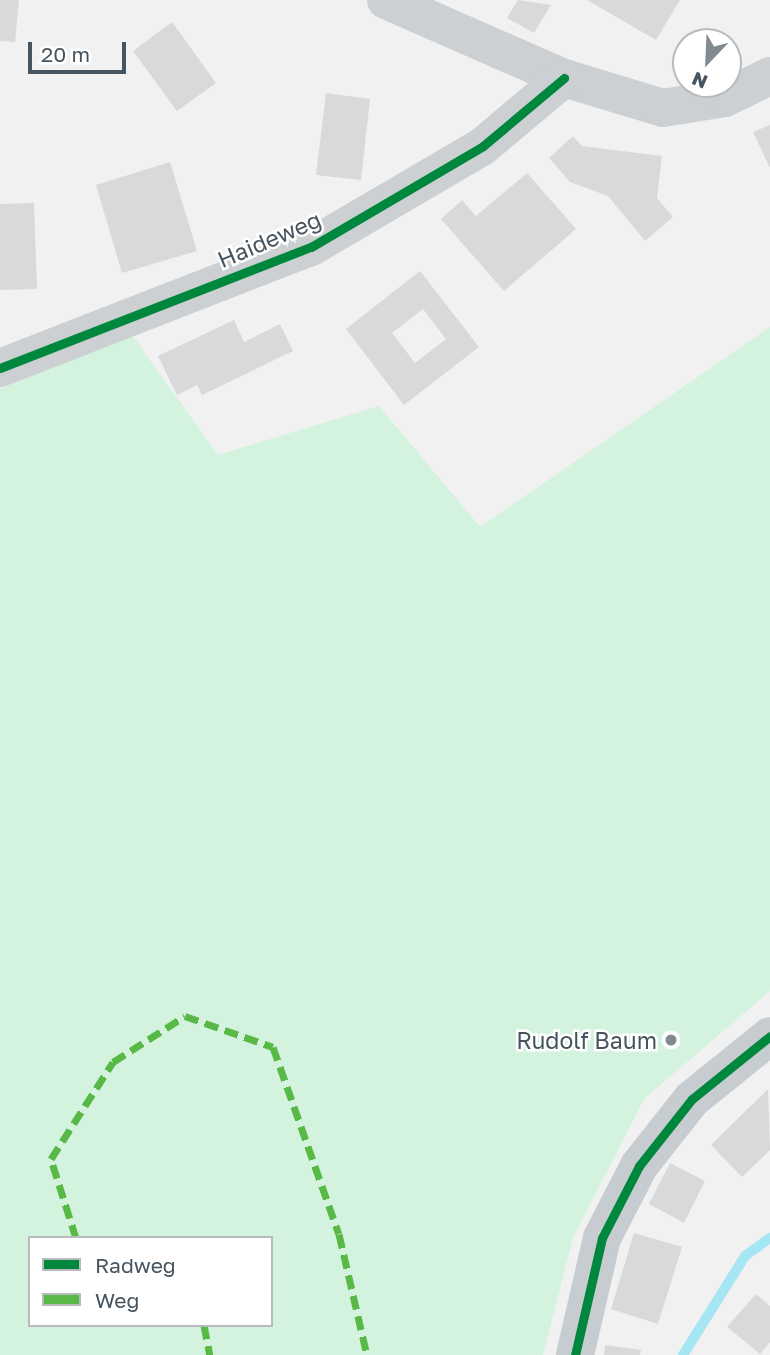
<!DOCTYPE html>
<html>
<head>
<meta charset="utf-8">
<style>
  body { margin:0 }
  #map { position:relative; width:770px; height:1355px; overflow:hidden; background:#f1f1f1; font-family:"Golos Text",sans-serif }
  div>[style] { position:absolute }
  .green>* { inset:0; background:#d3f3de }
  .stream>* { height:10px; margin:-5px; padding:0 5px; transform-origin:5px; border-radius:5px; background:#a4e6f4 }
  .building>* { inset:0; background:#d8d9db }
  .minor>* { height:38px; margin:-19px; padding:0 19px; transform-origin:19px; border-radius:19px; background:#ccd0d2 }
  .major>* { height:38px; margin:-19px; padding:0 19px; transform-origin:19px; border-radius:19px; background:#c7ccd0 }
  .quiet>* { height:7px; margin-top:-3.5px; transform-origin:0; background:repeating-linear-gradient(90deg,#58b947 0 14px,transparent 0 21px) }
  .cycleway>* { height:9px; margin:-4.5px; padding:0 4.5px; transform-origin:4.5px; border-radius:4.5px; background:#00873e }
  .dots>* { width:19px; height:19px; translate:-50% -50%; box-sizing:border-box; border:4px solid #fff; border-radius:50% }
  span { translate:-50% -50%; white-space:nowrap; text-align:center; line-height:1.15; -webkit-text-stroke:5px #fff; paint-order:stroke }
  .street-label { font-size:23px; color:#46545f }
  .poi-label { font-size:23px; color:#46545f }
  .right { translate:-100% -50%; text-align:right }
  .legend { position:absolute; left:28px; top:1236px; width:245px; height:91px; box-sizing:border-box; background:#fff; border:2px solid #b5bbbf; margin:0; padding:9px 12px; list-style:none; font-size:21px; color:#46545f }
  .legend li { display:flex; align-items:center; gap:14px; height:35px }
  .legend b { width:35px; border:2px solid #b5bbbf }
  .north { position:absolute; left:672px; top:28px; width:70px; height:70px; box-sizing:border-box; background:#fff; border:2px solid #b5bbbf; border-radius:50%; rotate:203deg; font-size:19px; font-weight:700; line-height:28px; text-align:center; color:#46545f }
  .north::after { content:''; display:block; margin:auto; width:24px; height:32px; background:#828b92; clip-path:polygon(50% 0,100% 100%,50% 72%,0 100%) }
  .scale { position:absolute; left:28px; top:42px; width:98px; height:32px; box-sizing:border-box; border:4px solid #46545f; border-top:0; padding-left:9px; font-size:21px; line-height:24px; white-space:nowrap; color:#46545f; -webkit-text-stroke:5px #fff; paint-order:stroke }
</style>
</head>
<body>
<div id="map">
  <div class="green">
    <div style="clip-path:polygon(evenodd,770px 327px,770px 991px,644px 1099px,573px 1238px,543px 1355px,0 1355px,0 389px,132px 335px,218px 455px,379px 406px,480px 527px,770px 327px,30px 1238px,271px 1238px,271px 1325px,30px 1325px,30px 1238px)"></div>
  </div>
  <div class="stream">
    <div style="left:683px;top:1355px;width:117px;rotate:-57.9deg"></div>
    <div style="left:745px;top:1256px;width:31px;rotate:-36deg"></div>
  </div>
  <div class="building">
    <div style="clip-path:polygon(0 0,19px 0,15px 42px,0 41px)"></div>
    <div style="clip-path:polygon(518px 0,551px 5px,534px 33px,507px 18px)"></div>
    <div style="clip-path:polygon(587px 0,680px 0,656px 40px)"></div>
    <div style="clip-path:polygon(172px 22px,216px 83px,177px 111px,133px 51px)"></div>
    <div style="clip-path:polygon(326px 93px,370px 99px,361px 180px,316px 175px)"></div>
    <div style="clip-path:polygon(770px 125px,770px 168px,753px 132px)"></div>
    <div style="clip-path:polygon(573px 136px,582px 146px,662px 156px,657px 198px,673px 217px,645px 241px,608px 196px,570px 182px,549px 158px)"></div>
    <div style="clip-path:polygon(170px 162px,197px 251px,122px 273px,96px 185px)"></div>
    <div style="clip-path:polygon(527px 173px,576px 229px,504px 291px,441px 219px,462px 200px,476px 216px)"></div>
    <div style="clip-path:polygon(34px 203px,37px 289px,0 290px,0 204px)"></div>
    <div style="clip-path:polygon(evenodd,420px 271px,479px 347px,404px 405px,346px 329px,420px 271px,423px 309px,446px 339px,415px 363px,392px 333px,423px 309px)"></div>
    <div style="clip-path:polygon(234px 320px,244px 342px,280px 324px,293px 351px,202px 395px,197px 385px,177px 395px,158px 356px)"></div>
    <div style="clip-path:polygon(768px 1089px,770px 1150px,742px 1177px,711px 1145px)"></div>
    <div style="clip-path:polygon(670px 1163px,705px 1181px,684px 1223px,649px 1204px)"></div>
    <div style="clip-path:polygon(634px 1233px,682px 1247px,658px 1324px,611px 1309px)"></div>
    <div style="clip-path:polygon(756px 1294px,770px 1306px,770px 1342px,760px 1354px,727px 1327px)"></div>
    <div style="clip-path:polygon(605px 1345px,641px 1350px,640px 1355px,604px 1355px)"></div>
  </div>
  <div class="minor">
    <div style="left:386px;top:0;width:194px;rotate:23.7deg"></div>
    <div style="left:564px;top:78px;width:103px;rotate:16.9deg"></div>
    <div style="left:663px;top:108px;width:63px;rotate:-9.2deg"></div>
    <div style="left:725px;top:98px;width:50px;rotate:-26.1deg"></div>
    <div style="left:0;top:368px;width:334px;rotate:-21.3deg"></div>
    <div style="left:311px;top:247px;width:199px;rotate:-30.4deg"></div>
    <div style="left:483px;top:146px;width:106px;rotate:-40deg"></div>
  </div>
  <div class="major">
    <div style="left:575px;top:1355px;width:120px;rotate:-77deg"></div>
    <div style="left:602px;top:1238px;width:81px;rotate:-62.8deg"></div>
    <div style="left:639px;top:1166px;width:85px;rotate:-51.7deg"></div>
    <div style="left:692px;top:1099px;width:100px;rotate:-38.9deg"></div>
  </div>
  <div class="quiet">
    <div style="left:76px;top:1238px;width:83px;rotate:-107.6deg"></div>
    <div style="left:51px;top:1159px;width:115px;rotate:-57.4deg"></div>
    <div style="left:113px;top:1062px;width:85px;rotate:-32.6deg"></div>
    <div style="left:185px;top:1016px;width:93px;rotate:19.4deg"></div>
    <div style="left:273px;top:1047px;width:198px;rotate:70.6deg"></div>
    <div style="left:339px;top:1234px;width:124px;rotate:77deg"></div>
    <div style="left:204px;top:1325px;width:31px;rotate:79deg"></div>
  </div>
  <div class="cycleway">
    <div style="left:0;top:368px;width:334px;rotate:-21.3deg"></div>
    <div style="left:311px;top:247px;width:199px;rotate:-30.4deg"></div>
    <div style="left:483px;top:146px;width:106px;rotate:-40deg"></div>
    <div style="left:575px;top:1355px;width:120px;rotate:-77deg"></div>
    <div style="left:602px;top:1238px;width:81px;rotate:-62.8deg"></div>
    <div style="left:639px;top:1166px;width:85px;rotate:-51.7deg"></div>
    <div style="left:692px;top:1099px;width:100px;rotate:-38.9deg"></div>
  </div>
  <div class="dots">
    <div style="left:671px;top:1040px;background:#828b92"></div>
  </div>
  <div class="street-label">
    <span style="left:269px;top:239px;rotate:-23deg">Haideweg</span>
  </div>
  <div class="poi-label">
    <span class="right" style="left:657px;top:1040px">Rudolf Baum</span>
  </div>
  <ul class="legend">
  <li><b style="height:9px;background:#00873e"></b>Radweg</li>
  <li><b style="height:9px;background:#58b947"></b>Weg</li>
  </ul>
  <div class="north">N</div>
  <div class="scale">20 m</div>
</div>
</body>
</html>
